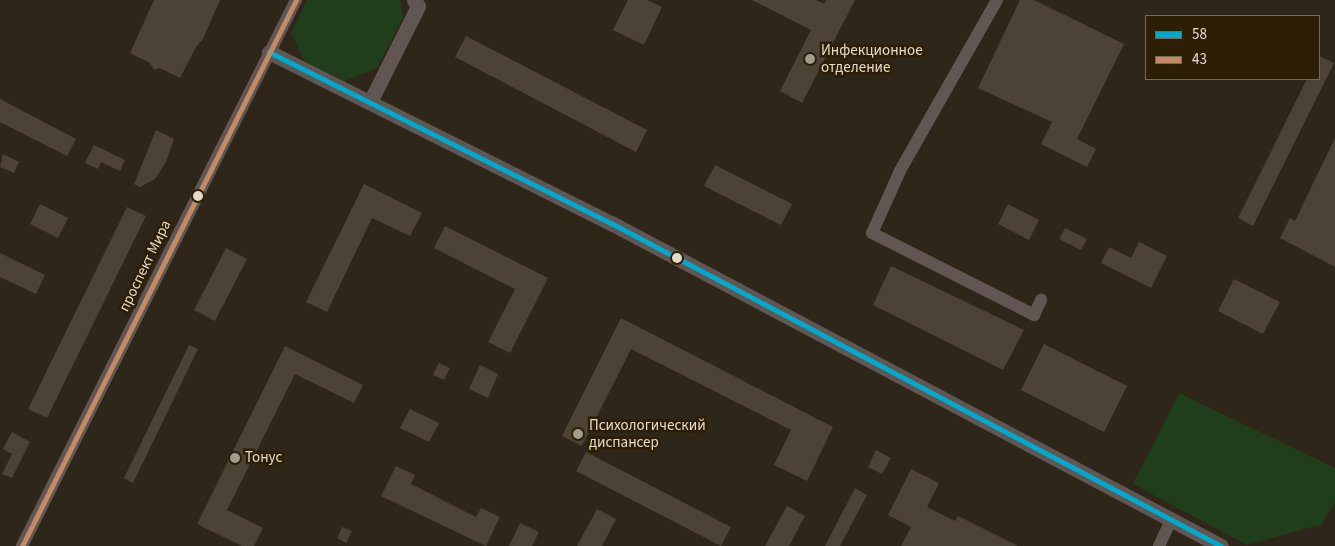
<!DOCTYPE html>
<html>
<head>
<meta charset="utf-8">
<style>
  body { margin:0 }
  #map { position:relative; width:1335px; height:546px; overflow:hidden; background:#2e2619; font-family:"Source Sans 3",sans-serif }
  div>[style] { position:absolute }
  .green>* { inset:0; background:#213e1c }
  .building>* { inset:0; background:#4c4336 }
  .minor>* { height:12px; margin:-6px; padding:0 6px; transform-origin:6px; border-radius:6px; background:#625653 }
  .tertiary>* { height:15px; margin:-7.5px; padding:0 7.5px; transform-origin:7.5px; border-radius:7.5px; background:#625653 }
  .bus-1>* { height:5px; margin:-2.5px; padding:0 2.5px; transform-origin:2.5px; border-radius:2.5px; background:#00a9ce }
  .bus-2>* { height:5px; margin:-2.5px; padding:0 2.5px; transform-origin:2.5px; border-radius:2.5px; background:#c18c65 }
  .dots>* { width:14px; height:14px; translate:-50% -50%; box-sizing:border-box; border:2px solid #2d1f06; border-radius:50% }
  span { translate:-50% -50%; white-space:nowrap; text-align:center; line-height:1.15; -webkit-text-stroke:5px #2d1f06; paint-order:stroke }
  .poi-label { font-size:15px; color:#e4dacc }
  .left { translate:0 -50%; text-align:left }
  .street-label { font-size:15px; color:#e4dacc }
  .legend { position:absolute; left:1145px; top:15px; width:175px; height:65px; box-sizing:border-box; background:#2d1f06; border:1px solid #766a55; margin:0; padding:6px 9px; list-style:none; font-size:15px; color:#e4dacc }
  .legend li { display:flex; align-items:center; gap:10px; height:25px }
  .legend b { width:25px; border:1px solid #766a55 }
</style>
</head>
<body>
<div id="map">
  <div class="green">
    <div style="clip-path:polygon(307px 0,400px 0,403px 18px,377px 68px,345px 81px,305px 62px,291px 33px)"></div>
    <div style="clip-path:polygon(1179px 393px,1335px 468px,1335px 502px,1322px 524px,1247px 545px,1133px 484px)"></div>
  </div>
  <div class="building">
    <div style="clip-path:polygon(154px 0,220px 0,203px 39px,196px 47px,180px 78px,160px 68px,154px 70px,150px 63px,130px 53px)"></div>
    <div style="clip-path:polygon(628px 0,647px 0,662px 7px,644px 45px,613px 30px)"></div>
    <div style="clip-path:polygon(752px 0,816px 0,824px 4px,826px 0,855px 0,802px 103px,780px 91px,811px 30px)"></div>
    <div style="clip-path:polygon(1020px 0,1034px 0,1124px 44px,1077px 139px,1096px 149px,1087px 167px,1041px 144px,1052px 122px,978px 88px)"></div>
    <div style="clip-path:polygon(466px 36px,647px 130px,636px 152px,455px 57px)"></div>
    <div style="clip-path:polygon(1319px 56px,1334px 63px,1253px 226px,1238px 218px,1307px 79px,1319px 79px)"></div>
    <div style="clip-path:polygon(0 99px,76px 139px,67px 156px,0 122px)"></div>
    <div style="clip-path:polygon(156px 130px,174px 139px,166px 162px,155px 179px,140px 187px,134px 184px)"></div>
    <div style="clip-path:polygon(1335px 138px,1335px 267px,1280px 238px,1290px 218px,1295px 221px)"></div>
    <div style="clip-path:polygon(94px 145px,125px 160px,120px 171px,101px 162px,98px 169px,85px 163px)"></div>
    <div style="clip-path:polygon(3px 154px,19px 162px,14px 173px,0 167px)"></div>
    <div style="clip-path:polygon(715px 165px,792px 204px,781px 225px,704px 186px)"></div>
    <div style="clip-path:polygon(364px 184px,422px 213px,410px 236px,372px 218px,327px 312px,306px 302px)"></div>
    <div style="clip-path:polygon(40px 204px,68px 218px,58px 238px,30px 224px)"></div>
    <div style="clip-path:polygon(1008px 204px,1039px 220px,1029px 240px,998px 224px)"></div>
    <div style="clip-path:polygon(127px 207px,146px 216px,47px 418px,28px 409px)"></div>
    <div style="clip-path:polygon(445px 226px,548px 278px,510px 353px,488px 342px,515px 289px,434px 248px)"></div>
    <div style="clip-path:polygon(1065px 228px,1087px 239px,1081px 250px,1059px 239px)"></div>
    <div style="clip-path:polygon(1139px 242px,1167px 256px,1151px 288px,1101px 263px,1109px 247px,1131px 258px)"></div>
    <div style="clip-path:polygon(226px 248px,247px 259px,215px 321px,194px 310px)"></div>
    <div style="clip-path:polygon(0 253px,45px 275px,36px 294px,0 277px)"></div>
    <div style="clip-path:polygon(891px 266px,1024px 330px,1003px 370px,873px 305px)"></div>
    <div style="clip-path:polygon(1234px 279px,1280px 302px,1263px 334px,1218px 311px)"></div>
    <div style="clip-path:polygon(621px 318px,833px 427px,807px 481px,774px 465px,791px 430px,631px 349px,582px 446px,562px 436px)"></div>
    <div style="clip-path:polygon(1044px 344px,1127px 386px,1104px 432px,1021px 390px)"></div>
    <div style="clip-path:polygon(189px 345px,198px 349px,133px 483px,124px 478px)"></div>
    <div style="clip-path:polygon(285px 346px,363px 385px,354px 403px,295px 374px,227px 510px,263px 528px,254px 546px,242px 546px,197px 524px)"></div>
    <div style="clip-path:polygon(439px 363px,450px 368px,444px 380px,433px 375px)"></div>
    <div style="clip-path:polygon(480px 365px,498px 374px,488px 398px,469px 389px)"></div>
    <div style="clip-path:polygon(410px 409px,439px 423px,429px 442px,400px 428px)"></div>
    <div style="clip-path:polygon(12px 432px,30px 442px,12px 478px,2px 474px,12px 454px,3px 449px)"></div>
    <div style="clip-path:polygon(876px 450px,891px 458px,882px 474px,868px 467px)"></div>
    <div style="clip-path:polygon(586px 452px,731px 527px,721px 546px,576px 471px)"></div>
    <div style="clip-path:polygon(396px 466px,415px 475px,411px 484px,476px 517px,481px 508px,500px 517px,486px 546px,381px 496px)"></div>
    <div style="clip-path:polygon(911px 469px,939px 483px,927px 507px,955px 521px,958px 516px,1018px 546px,901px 546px,911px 527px,888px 515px)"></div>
    <div style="clip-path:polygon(855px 488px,867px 495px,840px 546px,825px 546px)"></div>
    <div style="clip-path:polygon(787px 506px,805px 516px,789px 546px,765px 546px)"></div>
    <div style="clip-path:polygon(597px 509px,616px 519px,602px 546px,577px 546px)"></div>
    <div style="clip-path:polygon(520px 523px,539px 532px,532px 546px,509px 546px)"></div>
    <div style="clip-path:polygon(342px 527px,352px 531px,346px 543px,337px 538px)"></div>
  </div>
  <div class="minor">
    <div style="left:997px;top:0;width:197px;rotate:119.6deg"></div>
    <div style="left:900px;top:171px;width:68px;rotate:114.3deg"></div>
    <div style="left:872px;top:233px;width:182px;rotate:26.8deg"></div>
    <div style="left:1034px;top:315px;width:17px;rotate:-65deg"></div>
    <div style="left:22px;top:546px;width:611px;rotate:-63.35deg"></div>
    <div style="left:1159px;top:546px;width:29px;rotate:-65deg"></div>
  </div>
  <div class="tertiary">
    <div style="left:269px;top:52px;width:382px;rotate:26.6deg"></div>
    <div style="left:611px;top:223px;width:690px;rotate:27.9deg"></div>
    <div style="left:370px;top:102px;width:107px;rotate:-63.4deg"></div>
    <div style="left:418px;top:6px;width:7px;rotate:-124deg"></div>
  </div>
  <div class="bus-1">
    <div style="left:269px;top:52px;width:382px;rotate:26.6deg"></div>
    <div style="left:611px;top:223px;width:690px;rotate:27.9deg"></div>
  </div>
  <div class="bus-2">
    <div style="left:22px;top:546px;width:611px;rotate:-63.35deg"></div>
  </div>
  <div class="dots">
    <div style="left:810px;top:59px;background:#a49b8d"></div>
    <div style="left:198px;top:196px;background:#e4dacc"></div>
    <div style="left:677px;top:258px;background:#e4dacc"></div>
    <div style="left:578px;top:434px;background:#a49b8d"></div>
    <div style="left:235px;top:458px;background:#a49b8d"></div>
  </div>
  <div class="poi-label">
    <span class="left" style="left:821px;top:59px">Инфекционное<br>отделение</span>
    <span class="left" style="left:589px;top:434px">Психологический<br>диспансер</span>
    <span class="left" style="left:245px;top:458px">Тонус</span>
  </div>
  <div class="street-label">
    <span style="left:145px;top:266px;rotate:-64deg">проспект Мира</span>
  </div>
  <ul class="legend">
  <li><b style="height:6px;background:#00a9ce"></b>58</li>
  <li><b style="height:6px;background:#c18c65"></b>43</li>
  </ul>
</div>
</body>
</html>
